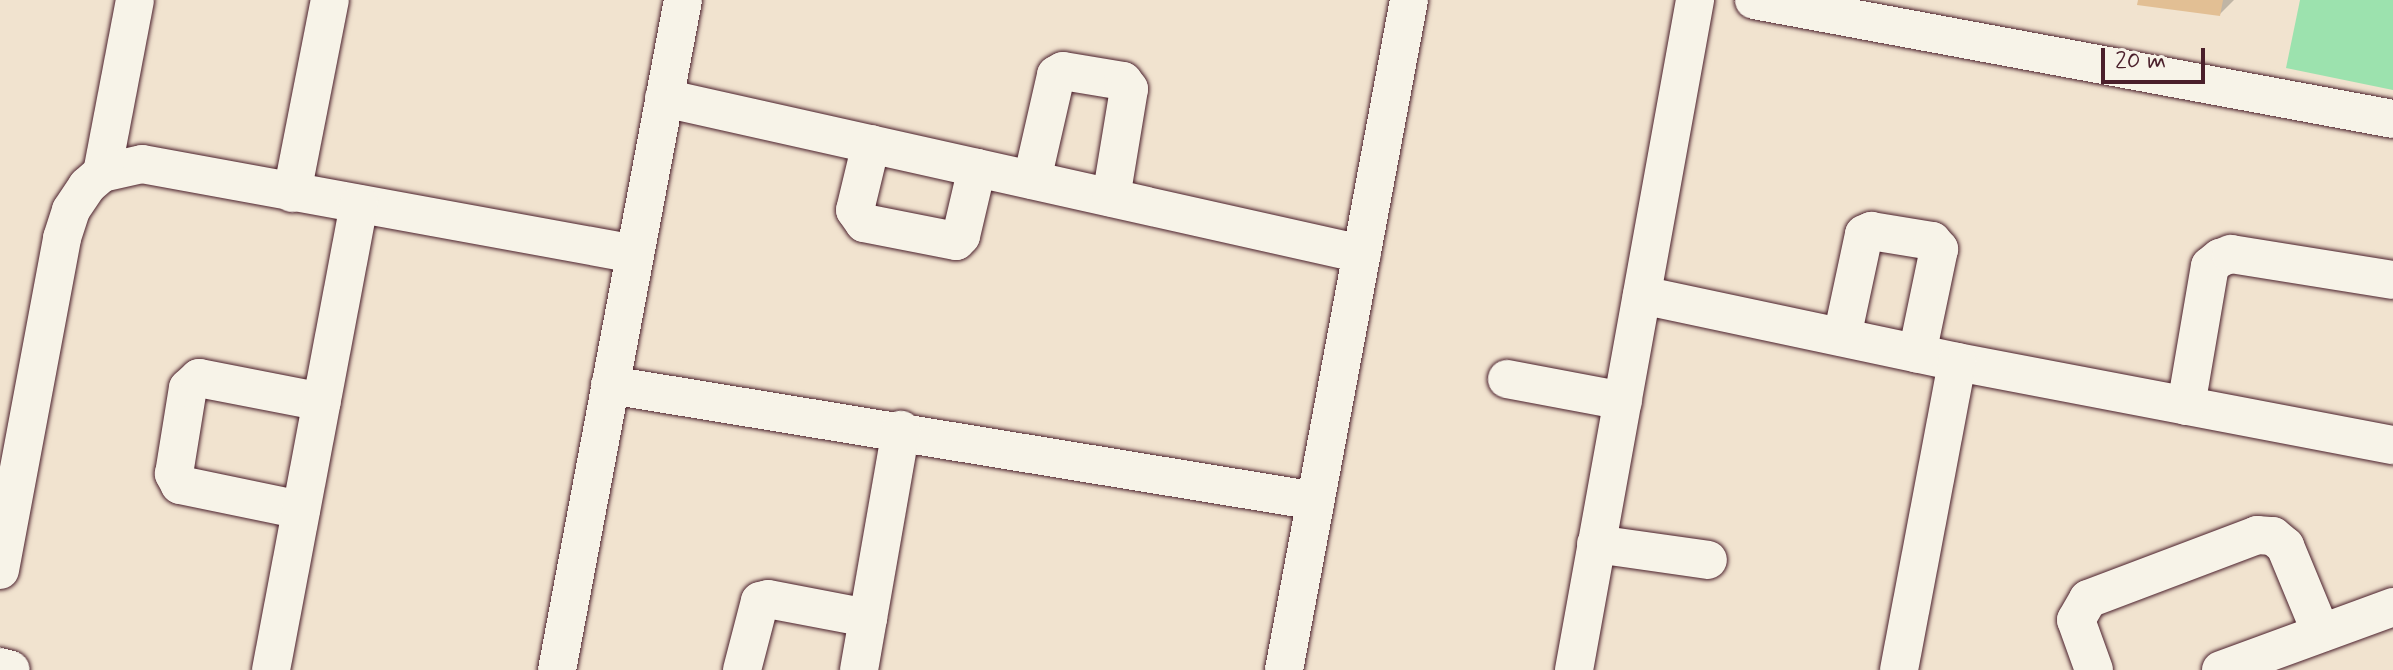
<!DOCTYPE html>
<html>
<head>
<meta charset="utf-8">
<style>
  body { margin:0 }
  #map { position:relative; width:2393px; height:670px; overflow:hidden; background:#f1e3cf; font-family:Mynerve,sans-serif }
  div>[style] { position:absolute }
  .green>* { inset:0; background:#9ce2ae }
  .shadow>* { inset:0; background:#0003 }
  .building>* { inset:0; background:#e2bf94 }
  .roads { filter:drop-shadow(0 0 2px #4a1f2b) drop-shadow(0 0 2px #4a1f2b) }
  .minor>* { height:38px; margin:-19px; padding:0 19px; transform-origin:19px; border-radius:19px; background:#f7f3e8 }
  span { translate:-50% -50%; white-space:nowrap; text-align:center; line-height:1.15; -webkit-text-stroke:7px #f7f3e8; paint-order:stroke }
  .scale { position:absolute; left:2101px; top:48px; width:104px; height:36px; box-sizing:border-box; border:4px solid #4a1f2b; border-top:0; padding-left:10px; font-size:24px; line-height:28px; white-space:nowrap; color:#4a1f2b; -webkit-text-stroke:6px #f7f3e8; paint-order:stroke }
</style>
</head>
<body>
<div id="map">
  <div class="green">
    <div style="clip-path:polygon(2300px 0,2393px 0,2393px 90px,2286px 68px)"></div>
  </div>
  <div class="shadow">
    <div style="clip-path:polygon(2140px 0,2234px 0,2220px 14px)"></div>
  </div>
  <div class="building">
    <div style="clip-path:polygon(2138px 0,2223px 0,2220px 16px,2137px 5px)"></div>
  </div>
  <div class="roads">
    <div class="minor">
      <div style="left:1754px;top:0;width:650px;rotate:10.55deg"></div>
      <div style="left:664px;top:98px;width:715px;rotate:12.6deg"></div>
      <div style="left:871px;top:144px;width:68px;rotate:103.6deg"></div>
      <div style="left:855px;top:210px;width:16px;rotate:55deg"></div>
      <div style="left:864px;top:223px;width:94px;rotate:11.1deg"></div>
      <div style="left:956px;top:241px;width:7px;rotate:-45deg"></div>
      <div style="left:961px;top:236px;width:70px;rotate:-76.8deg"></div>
      <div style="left:102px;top:173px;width:176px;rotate:-79.2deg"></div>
      <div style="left:1032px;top:180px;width:108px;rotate:-77.1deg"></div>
      <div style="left:1056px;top:75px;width:8px;rotate:-30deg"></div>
      <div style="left:1063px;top:71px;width:61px;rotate:9.5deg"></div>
      <div style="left:1123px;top:81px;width:10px;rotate:53deg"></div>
      <div style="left:1129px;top:89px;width:110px;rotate:99.4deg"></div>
      <div style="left:292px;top:193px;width:197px;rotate:-78.9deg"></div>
      <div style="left:1642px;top:295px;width:322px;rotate:12deg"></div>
      <div style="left:1957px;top:362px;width:444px;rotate:10.8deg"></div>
      <div style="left:1842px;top:337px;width:105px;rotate:-77.9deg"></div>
      <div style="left:1864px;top:234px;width:8px;rotate:-23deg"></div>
      <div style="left:1871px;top:231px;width:62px;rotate:9.3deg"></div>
      <div style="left:1932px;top:241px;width:11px;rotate:49deg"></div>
      <div style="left:1939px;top:249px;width:107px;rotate:101.8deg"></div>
      <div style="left:1507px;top:379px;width:118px;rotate:10.7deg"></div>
      <div style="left:610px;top:385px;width:715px;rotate:9.33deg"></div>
      <div style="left:2186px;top:406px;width:142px;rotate:-80.3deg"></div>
      <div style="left:2210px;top:266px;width:13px;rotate:-39deg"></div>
      <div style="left:2220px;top:258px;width:12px;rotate:-20deg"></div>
      <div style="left:2231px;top:254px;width:164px;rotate:9.1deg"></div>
      <div style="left:301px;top:510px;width:124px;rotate:-168.3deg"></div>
      <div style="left:180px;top:485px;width:13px;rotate:-119deg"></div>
      <div style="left:174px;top:474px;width:87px;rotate:-80.8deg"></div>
      <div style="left:188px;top:388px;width:15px;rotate:-42deg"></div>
      <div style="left:199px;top:378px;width:125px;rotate:11deg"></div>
      <div style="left:1596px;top:544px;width:113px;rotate:8.1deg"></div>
      <div style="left:0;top:570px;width:338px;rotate:-79.4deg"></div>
      <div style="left:62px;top:238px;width:29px;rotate:-72deg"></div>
      <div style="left:71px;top:210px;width:29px;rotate:-56deg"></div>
      <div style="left:87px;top:186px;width:20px;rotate:-41deg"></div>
      <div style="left:102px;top:173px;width:41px;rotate:-12.7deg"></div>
      <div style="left:142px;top:164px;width:501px;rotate:10.35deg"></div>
      <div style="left:0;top:667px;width:11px;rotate:15deg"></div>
      <div style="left:271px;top:670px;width:474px;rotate:-79.3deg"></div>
      <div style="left:557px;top:670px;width:682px;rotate:-79.35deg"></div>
      <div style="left:742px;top:670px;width:71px;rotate:-75.4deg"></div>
      <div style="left:760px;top:601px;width:8px;rotate:-14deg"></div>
      <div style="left:768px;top:599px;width:102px;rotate:10.8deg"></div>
      <div style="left:859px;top:670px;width:244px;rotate:-80.1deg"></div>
      <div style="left:1284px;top:670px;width:682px;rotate:-79.43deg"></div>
      <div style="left:1574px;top:670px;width:681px;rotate:-79.76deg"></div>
      <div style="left:1899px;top:670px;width:313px;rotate:-79.3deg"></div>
      <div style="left:2094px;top:670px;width:53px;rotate:-109.8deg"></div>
      <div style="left:2076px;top:620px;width:24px;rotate:-60deg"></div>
      <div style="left:2088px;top:599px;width:181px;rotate:-20.7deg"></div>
      <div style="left:2257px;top:535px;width:16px;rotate:4deg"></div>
      <div style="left:2273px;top:536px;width:16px;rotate:40deg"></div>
      <div style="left:2285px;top:546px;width:94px;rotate:67.5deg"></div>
      <div style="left:2221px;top:670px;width:183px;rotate:-20.1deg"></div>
    </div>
  </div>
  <div class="scale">20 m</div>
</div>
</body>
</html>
